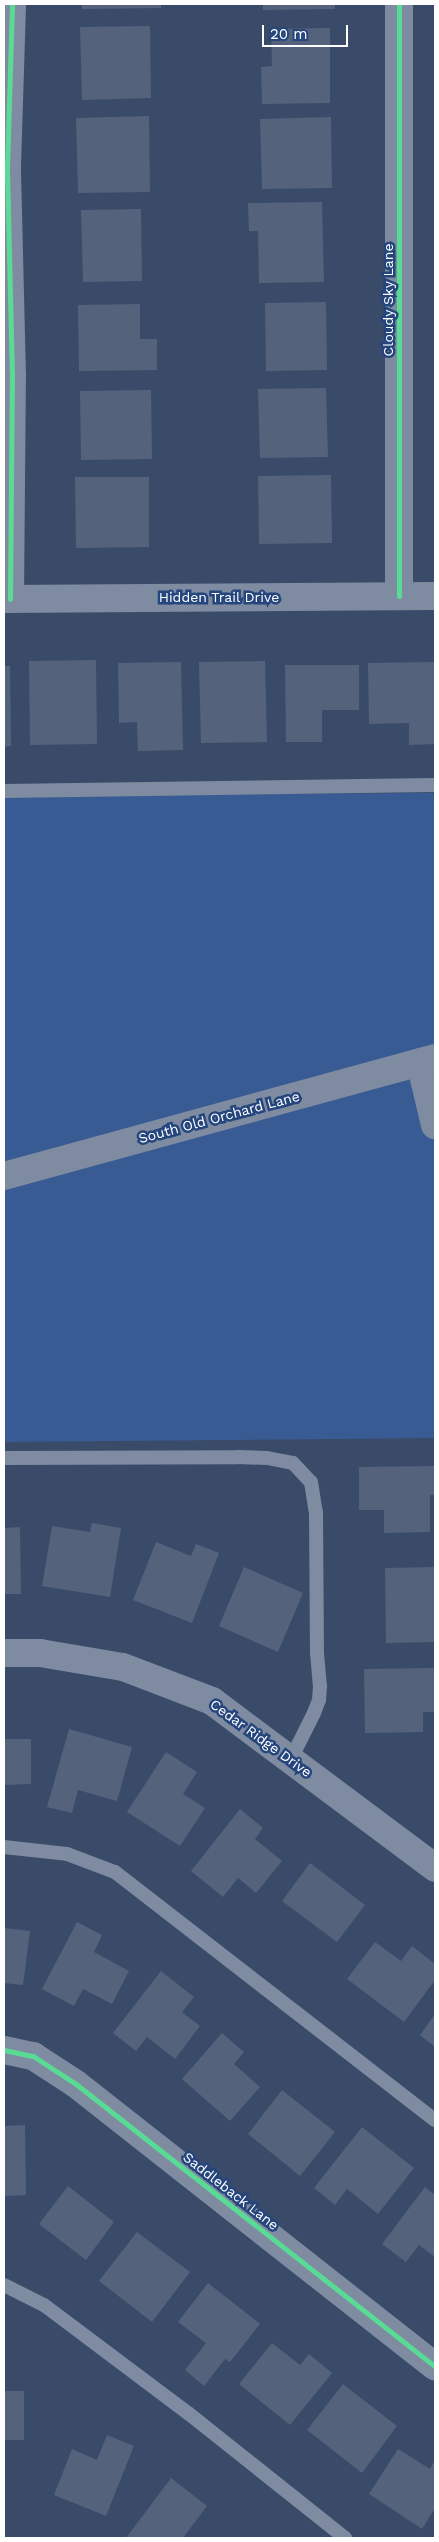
<!DOCTYPE html>
<html>
<head>
<meta charset="utf-8">
<style>
  body { margin:0 }
  #map { position:relative; width:439px; height:2542px; overflow:hidden; background:#394b69; font-family:"Work Sans",sans-serif }
  div>[style] { position:absolute }
  .green>* { inset:0; background:#395b94 }
  .building>* { inset:0; background:#54637b }
  .service>* { height:14px; margin:-7px; padding:0 7px; transform-origin:7px; border-radius:7px; background:#7e8ba0 }
  .minor>* { height:28px; margin:-14px; padding:0 14px; transform-origin:14px; border-radius:14px; background:#7e8ba0 }
  .tertiary>* { height:28px; margin:-14px; padding:0 14px; transform-origin:14px; border-radius:14px; background:#7e8ba0 }
  .cycleway>* { height:5px; margin:-2.5px; padding:0 2.5px; transform-origin:2.5px; border-radius:2.5px; background:#5adb95 }
  span { translate:-50% -50%; white-space:nowrap; text-align:center; line-height:1.15; -webkit-text-stroke:5px #25457d; paint-order:stroke }
  .street-label { font-size:14px; color:#fff }
  .frame { position:absolute; inset:0; border:5px solid #fff; pointer-events:none }
  .scale { position:absolute; left:262px; top:25px; width:86px; height:22px; box-sizing:border-box; border:2px solid #fff; border-top:0; padding-left:6px; font-size:15px; line-height:18px; white-space:nowrap; color:#fff; -webkit-text-stroke:4px #25457d; paint-order:stroke }
</style>
</head>
<body>
<div id="map">
  <div class="green">
    <div style="clip-path:polygon(435px 793px,435px 1438px,4px 1442px,4px 796px)"></div>
  </div>
  <div class="building">
    <div style="clip-path:polygon(82px 4px,161px 4px,161px 8px,82px 9px)"></div>
    <div style="clip-path:polygon(263px 4px,335px 4px,335px 9px,263px 10px)"></div>
    <div style="clip-path:polygon(150px 26px,151px 98px,82px 100px,80px 27px)"></div>
    <div style="clip-path:polygon(330px 28px,330px 103px,262px 104px,261px 67px,272px 66px,271px 29px)"></div>
    <div style="clip-path:polygon(149px 116px,150px 192px,78px 193px,76px 118px)"></div>
    <div style="clip-path:polygon(331px 117px,332px 188px,262px 189px,260px 119px)"></div>
    <div style="clip-path:polygon(322px 202px,324px 282px,259px 283px,258px 231px,249px 231px,248px 203px)"></div>
    <div style="clip-path:polygon(141px 209px,142px 281px,83px 282px,81px 210px)"></div>
    <div style="clip-path:polygon(326px 302px,327px 370px,266px 371px,265px 303px)"></div>
    <div style="clip-path:polygon(140px 304px,140px 339px,157px 339px,157px 370px,79px 371px,78px 305px)"></div>
    <div style="clip-path:polygon(326px 388px,328px 457px,260px 458px,258px 389px)"></div>
    <div style="clip-path:polygon(151px 390px,152px 459px,81px 460px,80px 391px)"></div>
    <div style="clip-path:polygon(331px 475px,332px 543px,259px 544px,258px 476px)"></div>
    <div style="clip-path:polygon(75px 477px,149px 477px,149px 547px,76px 548px)"></div>
    <div style="clip-path:polygon(96px 660px,97px 744px,30px 745px,29px 661px)"></div>
    <div style="clip-path:polygon(265px 661px,267px 742px,201px 743px,199px 662px)"></div>
    <div style="clip-path:polygon(181px 662px,183px 750px,138px 751px,137px 722px,119px 723px,118px 663px)"></div>
    <div style="clip-path:polygon(435px 662px,435px 744px,409px 745px,409px 723px,369px 724px,368px 663px)"></div>
    <div style="clip-path:polygon(285px 665px,359px 665px,359px 710px,322px 710px,322px 742px,286px 742px)"></div>
    <div style="clip-path:polygon(4px 666px,10px 666px,11px 746px,4px 747px)"></div>
    <div style="clip-path:polygon(435px 1466px,435px 1495px,430px 1495px,430px 1532px,384px 1533px,384px 1510px,359px 1510px,359px 1467px)"></div>
    <div style="clip-path:polygon(92px 1523px,121px 1528px,110px 1597px,42px 1586px,52px 1526px,90px 1532px)"></div>
    <div style="clip-path:polygon(20px 1527px,21px 1594px,4px 1594px,4px 1528px)"></div>
    <div style="clip-path:polygon(156px 1542px,191px 1556px,196px 1544px,219px 1553px,192px 1623px,133px 1600px)"></div>
    <div style="clip-path:polygon(244px 1567px,303px 1593px,278px 1652px,219px 1626px)"></div>
    <div style="clip-path:polygon(435px 1567px,435px 1642px,386px 1643px,385px 1568px)"></div>
    <div style="clip-path:polygon(435px 1668px,435px 1712px,423px 1712px,423px 1732px,365px 1733px,364px 1669px)"></div>
    <div style="clip-path:polygon(69px 1729px,132px 1747px,117px 1801px,78px 1790px,72px 1813px,47px 1807px)"></div>
    <div style="clip-path:polygon(4px 1739px,31px 1739px,31px 1784px,4px 1785px)"></div>
    <div style="clip-path:polygon(166px 1752px,197px 1772px,183px 1794px,205px 1808px,180px 1846px,127px 1812px)"></div>
    <div style="clip-path:polygon(240px 1809px,263px 1828px,255px 1839px,282px 1861px,256px 1893px,238px 1878px,223px 1897px,191px 1871px)"></div>
    <div style="clip-path:polygon(310px 1863px,365px 1905px,337px 1942px,282px 1901px)"></div>
    <div style="clip-path:polygon(77px 1922px,102px 1935px,94px 1952px,129px 1971px,112px 2004px,83px 1989px,74px 2006px,42px 1989px)"></div>
    <div style="clip-path:polygon(4px 1928px,30px 1931px,23px 1985px,4px 1983px)"></div>
    <div style="clip-path:polygon(375px 1942px,401px 1961px,412px 1946px,435px 1964px,435px 1980px,404px 2022px,347px 1979px)"></div>
    <div style="clip-path:polygon(161px 1971px,194px 1997px,182px 2012px,200px 2026px,175px 2059px,147px 2037px,136px 2051px,113px 2033px)"></div>
    <div style="clip-path:polygon(435px 2014px,435px 2047px,420px 2035px)"></div>
    <div style="clip-path:polygon(222px 2033px,244px 2052px,234px 2064px,260px 2087px,230px 2121px,182px 2079px)"></div>
    <div style="clip-path:polygon(282px 2090px,335px 2132px,300px 2176px,248px 2134px)"></div>
    <div style="clip-path:polygon(25px 2125px,26px 2195px,4px 2196px,4px 2126px)"></div>
    <div style="clip-path:polygon(362px 2127px,414px 2168px,378px 2214px,347px 2189px,335px 2205px,314px 2188px)"></div>
    <div style="clip-path:polygon(68px 2186px,114px 2222px,86px 2260px,39px 2224px)"></div>
    <div style="clip-path:polygon(425px 2187px,435px 2195px,435px 2257px,419px 2245px,406px 2262px,382px 2244px)"></div>
    <div style="clip-path:polygon(137px 2232px,190px 2272px,152px 2322px,99px 2281px)"></div>
    <div style="clip-path:polygon(208px 2283px,260px 2324px,230px 2362px,225px 2359px,204px 2386px,185px 2370px,206px 2343px,178px 2322px)"></div>
    <div style="clip-path:polygon(272px 2343px,300px 2365px,309px 2354px,332px 2373px,290px 2425px,239px 2384px)"></div>
    <div style="clip-path:polygon(343px 2384px,397px 2426px,362px 2473px,307px 2430px)"></div>
    <div style="clip-path:polygon(4px 2391px,24px 2391px,24px 2440px,4px 2440px)"></div>
    <div style="clip-path:polygon(107px 2435px,134px 2446px,106px 2516px,54px 2495px,72px 2449px,97px 2460px)"></div>
    <div style="clip-path:polygon(398px 2449px,430px 2469px,435px 2460px,435px 2508px,422px 2529px,369px 2494px)"></div>
    <div style="clip-path:polygon(171px 2478px,207px 2506px,183px 2538px,126px 2538px)"></div>
  </div>
  <div class="service">
    <div style="left:4px;top:791px;width:431px;rotate:-0.8deg"></div>
    <div style="left:4px;top:1458px;width:234px;rotate:-0.2deg"></div>
    <div style="left:238px;top:1457px;width:29px;rotate:2deg"></div>
    <div style="left:267px;top:1458px;width:26px;rotate:11deg"></div>
    <div style="left:293px;top:1463px;width:26px;rotate:47deg"></div>
    <div style="left:311px;top:1482px;width:30px;rotate:81deg"></div>
    <div style="left:316px;top:1512px;width:141px;rotate:89.6deg"></div>
    <div style="left:317px;top:1653px;width:33px;rotate:85deg"></div>
    <div style="left:320px;top:1686px;width:14px;rotate:94deg"></div>
    <div style="left:319px;top:1700px;width:14px;rotate:111deg"></div>
    <div style="left:314px;top:1713px;width:51px;rotate:116.6deg"></div>
    <div style="left:4px;top:1847px;width:63px;rotate:6.3deg"></div>
    <div style="left:67px;top:1854px;width:51px;rotate:20.6deg"></div>
    <div style="left:115px;top:1872px;width:405px;rotate:37.8deg"></div>
    <div style="left:4px;top:2285px;width:45px;rotate:26.6deg"></div>
    <div style="left:44px;top:2305px;width:180px;rotate:36.9deg"></div>
    <div style="left:188px;top:2413px;width:201px;rotate:38.5deg"></div>
  </div>
  <div class="minor">
    <div style="left:399px;top:4px;width:592px;rotate:90deg"></div>
    <div style="left:4px;top:599px;width:431px;rotate:-0.4deg"></div>
    <div style="left:10px;top:599px;width:223px;rotate:-89.5deg"></div>
    <div style="left:12px;top:376px;width:210px;rotate:-91.4deg"></div>
    <div style="left:7px;top:166px;width:162px;rotate:-88.2deg"></div>
    <div style="left:420px;top:1062px;width:65px;rotate:76.6deg"></div>
    <div style="left:4px;top:1653px;width:36px"></div>
    <div style="left:40px;top:1653px;width:84px;rotate:9.6deg"></div>
    <div style="left:123px;top:1667px;width:95px;rotate:20.9deg"></div>
    <div style="left:212px;top:1701px;width:279px;rotate:36.8deg"></div>
    <div style="left:4px;top:2050px;width:30px;rotate:12deg"></div>
    <div style="left:33px;top:2056px;width:51px;rotate:33.1deg"></div>
    <div style="left:76px;top:2084px;width:457px;rotate:38.2deg"></div>
  </div>
  <div class="tertiary">
    <div style="left:4px;top:1176px;width:447px;rotate:-15.3deg"></div>
  </div>
  <div class="cycleway">
    <div style="left:399px;top:4px;width:592px;rotate:90deg"></div>
    <div style="left:10px;top:599px;width:223px;rotate:-89.5deg"></div>
    <div style="left:12px;top:376px;width:210px;rotate:-91.4deg"></div>
    <div style="left:7px;top:166px;width:162px;rotate:-88.2deg"></div>
    <div style="left:4px;top:2050px;width:30px;rotate:12deg"></div>
    <div style="left:33px;top:2056px;width:51px;rotate:33.1deg"></div>
    <div style="left:76px;top:2084px;width:457px;rotate:38.2deg"></div>
  </div>
  <div class="street-label">
    <span style="left:388px;top:300px;rotate:-90deg">Cloudy Sky Lane</span>
    <span style="left:219px;top:597px">Hidden Trail Drive</span>
    <span style="left:219px;top:1117px;rotate:-15deg">South Old Orchard Lane</span>
    <span style="left:261px;top:1738px;rotate:36deg">Cedar Ridge Drive</span>
    <span style="left:231px;top:2191px;rotate:38deg">Saddleback Lane</span>
  </div>
  <div class="frame"></div>
  <div class="scale">20 m</div>
</div>
</body>
</html>
